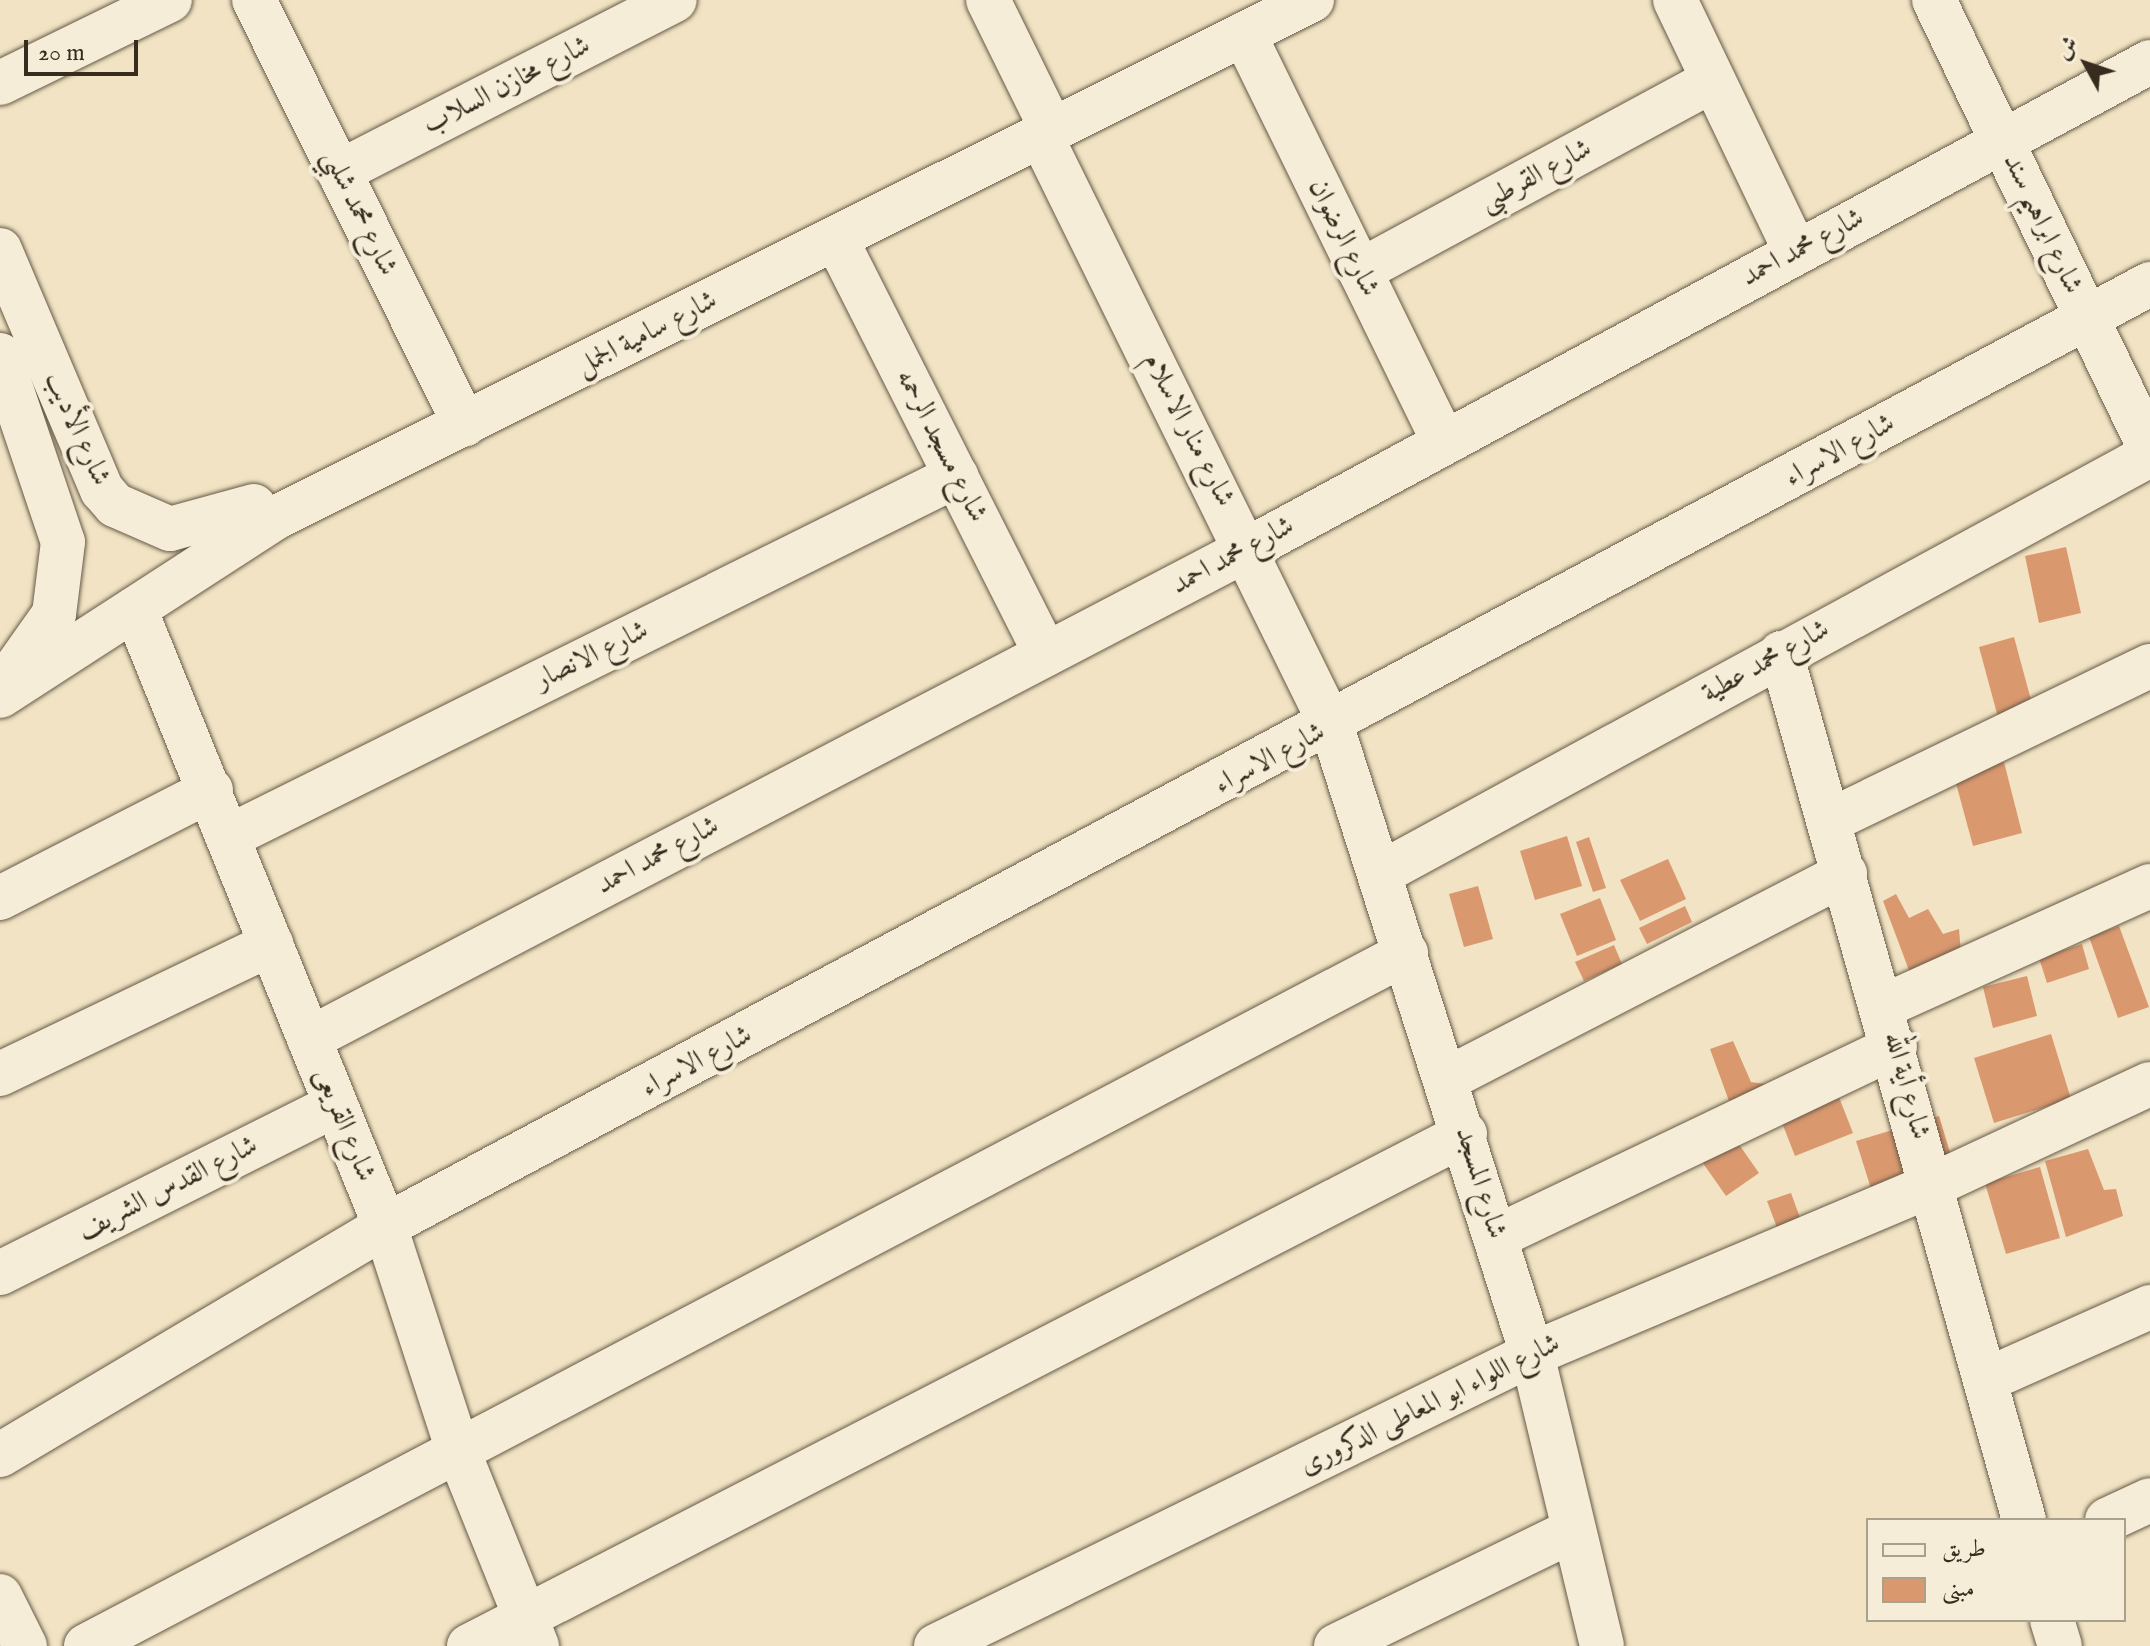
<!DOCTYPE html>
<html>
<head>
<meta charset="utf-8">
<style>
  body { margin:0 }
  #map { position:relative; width:2150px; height:1646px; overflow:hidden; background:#f1e3c3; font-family:"IM FELL English",Amiri,serif }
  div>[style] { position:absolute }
  .building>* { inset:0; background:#da986f }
  .roads { filter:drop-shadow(0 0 2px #665a47) drop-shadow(0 0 2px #665a47) }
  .minor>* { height:44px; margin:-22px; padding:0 22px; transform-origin:22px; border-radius:22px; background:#f6edd8 }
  span { translate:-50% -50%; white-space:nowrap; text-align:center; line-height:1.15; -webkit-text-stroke:8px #f6edd8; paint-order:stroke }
  .street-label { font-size:28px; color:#372c1e }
  .legend { position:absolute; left:1866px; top:1518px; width:260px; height:104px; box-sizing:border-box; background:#f6edd8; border:2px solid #aaa08e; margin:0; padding:10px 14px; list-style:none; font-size:24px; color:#372c1e }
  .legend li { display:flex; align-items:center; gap:16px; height:40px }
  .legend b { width:40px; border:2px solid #aaa08e }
  .north { position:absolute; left:2046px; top:24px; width:80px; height:80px; -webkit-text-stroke:6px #f6edd8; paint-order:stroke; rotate:310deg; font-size:22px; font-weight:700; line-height:32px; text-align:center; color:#372c1e }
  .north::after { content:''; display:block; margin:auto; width:28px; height:36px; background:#372c1e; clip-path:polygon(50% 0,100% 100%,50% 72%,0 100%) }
  .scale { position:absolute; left:24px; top:40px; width:114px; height:36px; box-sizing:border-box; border:4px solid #372c1e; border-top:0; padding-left:10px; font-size:24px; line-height:28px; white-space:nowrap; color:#372c1e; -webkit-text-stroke:6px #f6edd8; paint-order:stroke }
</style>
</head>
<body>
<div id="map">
  <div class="building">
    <div style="clip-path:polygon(2066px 547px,2081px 613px,2039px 623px,2025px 556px)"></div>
    <div style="clip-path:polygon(2014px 637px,2034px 711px,1999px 721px,1979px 647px)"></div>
    <div style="clip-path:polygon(2004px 762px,2022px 833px,1973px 846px,1954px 776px)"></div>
    <div style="clip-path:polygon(1567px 836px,1582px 886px,1535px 900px,1520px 851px)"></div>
    <div style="clip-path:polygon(1589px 837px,1606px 888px,1593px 892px,1576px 842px)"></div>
    <div style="clip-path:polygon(1668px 859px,1686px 899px,1640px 921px,1620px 880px)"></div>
    <div style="clip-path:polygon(1478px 886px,1493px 939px,1464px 947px,1449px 894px)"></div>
    <div style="clip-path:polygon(1896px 894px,1909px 918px,1928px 909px,1943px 934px,1959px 929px,1961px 953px,1910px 973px,1883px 901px)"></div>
    <div style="clip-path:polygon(1600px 898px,1616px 940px,1577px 956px,1560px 914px)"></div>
    <div style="clip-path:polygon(1685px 906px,1692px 922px,1647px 944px,1639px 928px)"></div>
    <div style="clip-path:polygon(2119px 926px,2149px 1007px,2118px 1018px,2089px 937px)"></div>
    <div style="clip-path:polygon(2082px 944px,2089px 969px,2047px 983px,2039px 958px)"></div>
    <div style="clip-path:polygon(1614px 945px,1622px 964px,1584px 981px,1575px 962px)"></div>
    <div style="clip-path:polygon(2027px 976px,2037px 1016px,1993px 1028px,1983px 987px)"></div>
    <div style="clip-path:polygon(2051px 1034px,2071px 1099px,1994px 1123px,1974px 1058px)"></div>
    <div style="clip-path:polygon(1733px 1041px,1751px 1082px,1793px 1088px,1733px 1112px,1710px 1049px)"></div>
    <div style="clip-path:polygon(1835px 1087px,1853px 1133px,1795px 1156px,1777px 1110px)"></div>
    <div style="clip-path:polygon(1939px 1116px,1956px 1172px,1874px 1198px,1856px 1141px)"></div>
    <div style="clip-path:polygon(1731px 1133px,1759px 1173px,1726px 1196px,1698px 1156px)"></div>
    <div style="clip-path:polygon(2088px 1149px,2104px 1190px,2116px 1189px,2123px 1216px,2066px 1237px,2045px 1161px)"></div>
    <div style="clip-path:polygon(2040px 1167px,2060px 1238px,2006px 1254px,1985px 1183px)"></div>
    <div style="clip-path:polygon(1791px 1193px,1813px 1253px,1790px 1262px,1767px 1201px)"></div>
  </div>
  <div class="roads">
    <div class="minor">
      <div style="left:254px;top:0;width:474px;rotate:63.6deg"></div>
      <div style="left:988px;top:0;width:145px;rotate:63.8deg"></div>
      <div style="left:1675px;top:0;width:280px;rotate:64.4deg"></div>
      <div style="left:1934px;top:0;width:497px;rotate:64.3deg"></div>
      <div style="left:1244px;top:34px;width:454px;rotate:63.9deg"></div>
      <div style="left:0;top:83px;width:189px;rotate:-26deg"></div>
      <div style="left:1041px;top:136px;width:659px;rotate:63.79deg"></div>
      <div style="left:1332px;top:727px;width:658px;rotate:72.31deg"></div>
      <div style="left:1532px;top:1354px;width:300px;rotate:76.5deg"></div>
      <div style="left:339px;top:172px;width:377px;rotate:-27.1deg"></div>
      <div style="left:836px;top:239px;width:465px;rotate:63.2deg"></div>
      <div style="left:0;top:250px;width:261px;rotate:67deg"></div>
      <div style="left:102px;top:490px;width:20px;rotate:49deg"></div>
      <div style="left:115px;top:505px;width:60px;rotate:23.6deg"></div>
      <div style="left:170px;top:529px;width:87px;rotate:-15.3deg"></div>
      <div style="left:1360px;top:271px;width:401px;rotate:-28.4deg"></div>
      <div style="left:0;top:355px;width:197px;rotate:71.4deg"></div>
      <div style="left:63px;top:542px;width:73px;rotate:97.1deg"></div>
      <div style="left:54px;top:614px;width:80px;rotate:125.3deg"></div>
      <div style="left:135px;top:609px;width:666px;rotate:67.94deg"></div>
      <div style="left:385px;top:1226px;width:233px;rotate:72deg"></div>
      <div style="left:457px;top:1448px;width:214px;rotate:68deg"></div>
      <div style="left:1781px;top:653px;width:900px;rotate:74.34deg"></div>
      <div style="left:0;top:696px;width:330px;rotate:-32.9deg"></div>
      <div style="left:277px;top:517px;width:1157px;rotate:-26.54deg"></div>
      <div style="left:1829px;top:821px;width:356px;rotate:-25.8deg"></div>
      <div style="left:228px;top:837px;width:813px;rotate:-26.38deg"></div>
      <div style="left:1383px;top:872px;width:873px;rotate:-28.53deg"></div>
      <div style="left:0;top:898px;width:237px;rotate:-27.1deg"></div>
      <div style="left:1884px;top:1006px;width:292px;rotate:-24.3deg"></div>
      <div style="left:309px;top:1039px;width:1059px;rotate:-27.56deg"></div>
      <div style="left:1248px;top:549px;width:1025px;rotate:-28.37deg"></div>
      <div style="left:0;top:1074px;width:301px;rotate:-25.6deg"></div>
      <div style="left:1447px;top:1079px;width:448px;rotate:-27.3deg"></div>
      <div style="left:1496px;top:1237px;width:442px;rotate:-25.5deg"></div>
      <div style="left:0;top:1273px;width:375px;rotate:-26.6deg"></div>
      <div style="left:1986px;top:1380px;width:180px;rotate:-24deg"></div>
      <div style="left:0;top:1455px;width:448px;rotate:-30.7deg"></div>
      <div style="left:385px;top:1226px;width:2001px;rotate:-28.09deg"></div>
      <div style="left:2107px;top:1520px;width:47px;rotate:-24.9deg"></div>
      <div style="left:0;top:1596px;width:56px;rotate:63.4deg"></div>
      <div style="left:2052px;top:1620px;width:27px;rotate:73deg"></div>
      <div style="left:86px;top:1646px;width:1491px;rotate:-27.7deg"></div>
      <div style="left:469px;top:1646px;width:1120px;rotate:-27.21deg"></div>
      <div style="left:936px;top:1646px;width:664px;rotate:-26.1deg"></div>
      <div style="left:1532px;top:1354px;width:435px;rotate:-22.9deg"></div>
      <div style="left:1933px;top:1185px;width:239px;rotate:-25deg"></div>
      <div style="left:1336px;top:1646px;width:263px;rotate:-26deg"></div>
    </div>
  </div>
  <div class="street-label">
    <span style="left:507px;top:86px;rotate:-27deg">شارع مخازن السلاب</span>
    <span style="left:1536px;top:176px;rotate:-28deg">شارع القرطبى</span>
    <span style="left:359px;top:213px;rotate:64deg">شارع محمد شلبي</span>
    <span style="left:2042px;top:224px;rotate:65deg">شارع ابراهيم سند</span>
    <span style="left:1343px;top:238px;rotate:64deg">شارع الرضوان</span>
    <span style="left:1803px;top:248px;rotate:-28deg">شارع محمد احمد</span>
    <span style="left:647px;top:334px;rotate:-27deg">شارع سامية الجمل</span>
    <span style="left:77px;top:429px;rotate:66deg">شارع الأديب</span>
    <span style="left:1188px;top:430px;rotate:63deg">شارع منار الاسلام</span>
    <span style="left:941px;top:446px;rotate:63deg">شارع مسجد الرحمه</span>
    <span style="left:1840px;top:451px;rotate:-29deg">شارع الاسراء</span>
    <span style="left:1233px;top:556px;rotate:-28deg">شارع محمد احمد</span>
    <span style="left:592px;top:656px;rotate:-26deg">شارع الانصار</span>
    <span style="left:1766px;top:662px;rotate:-29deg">شارع محمد عطية</span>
    <span style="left:1270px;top:759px;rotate:-28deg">شارع الاسراء</span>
    <span style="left:658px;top:856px;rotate:-28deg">شارع محمد احمد</span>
    <span style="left:697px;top:1062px;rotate:-28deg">شارع الاسراء</span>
    <span style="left:1906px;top:1086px;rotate:75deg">شارع أية الله</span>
    <span style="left:344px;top:1125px;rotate:68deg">شارع القريعى</span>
    <span style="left:1480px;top:1183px;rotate:73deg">شارع المسجد</span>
    <span style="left:168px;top:1189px;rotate:-27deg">شارع القدس الشريف</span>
    <span style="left:1430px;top:1405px;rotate:-26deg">شارع اللواء ابو المعاطى الدكرورى</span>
  </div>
  <ul class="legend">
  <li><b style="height:10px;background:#f6edd8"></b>طريق</li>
  <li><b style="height:22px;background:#da986f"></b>مبنى</li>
  </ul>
  <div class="north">ش</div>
  <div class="scale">20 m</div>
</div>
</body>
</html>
